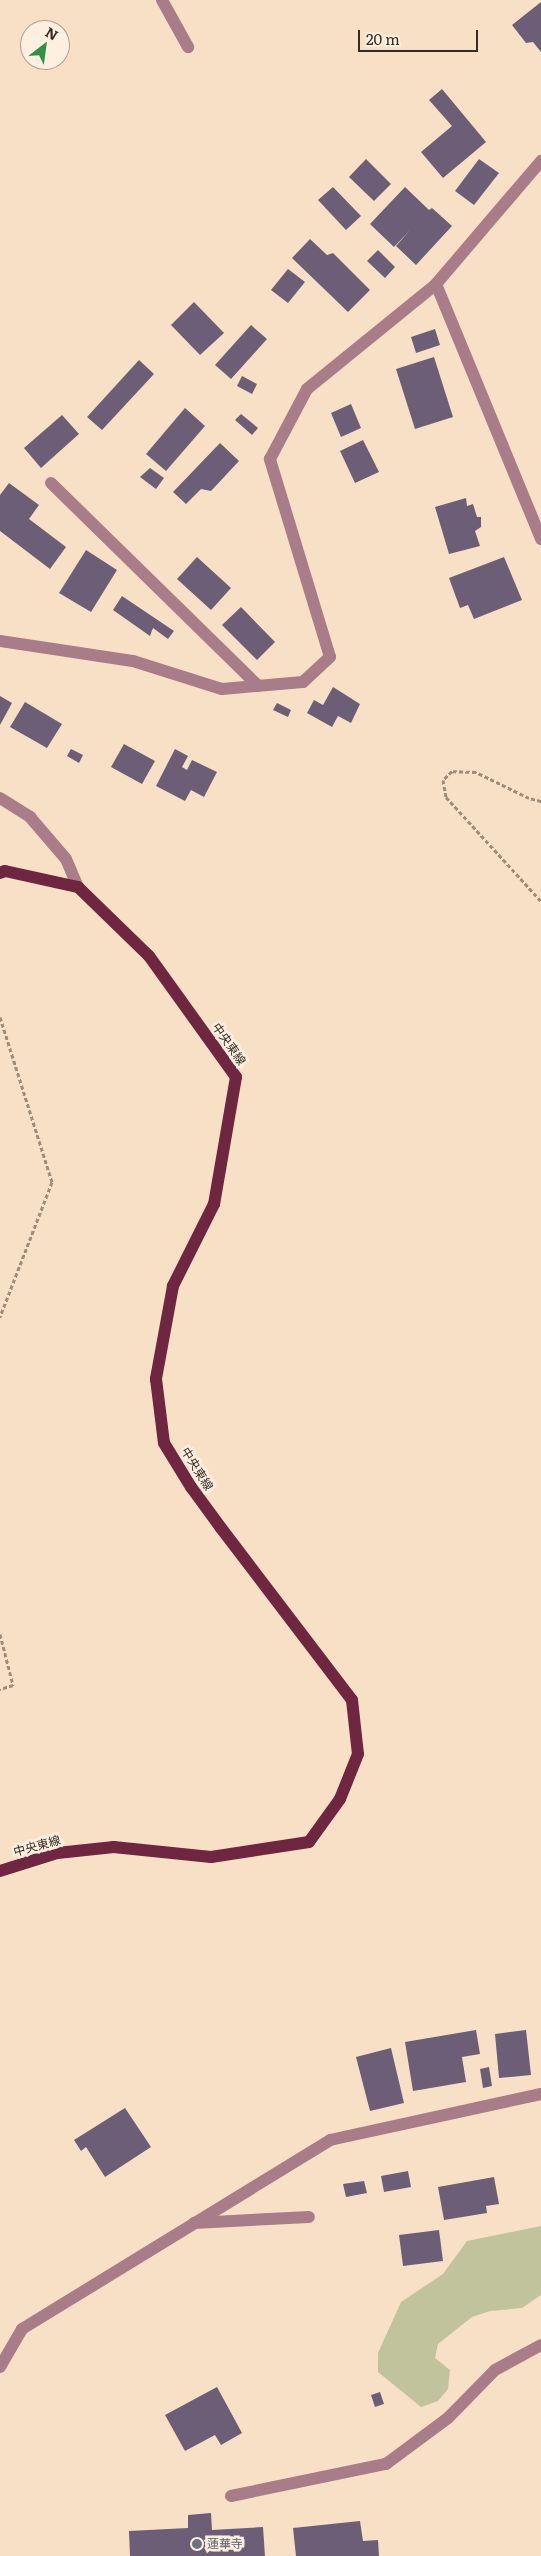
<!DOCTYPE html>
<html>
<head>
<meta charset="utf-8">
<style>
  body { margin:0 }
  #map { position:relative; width:541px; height:2556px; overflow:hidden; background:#f8e0c7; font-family:Literata,"Noto Sans JP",serif }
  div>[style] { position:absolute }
  .green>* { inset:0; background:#c1c39d }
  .building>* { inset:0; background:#6c5e77 }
  .path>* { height:3px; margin-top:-1.5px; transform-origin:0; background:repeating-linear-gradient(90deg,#9d8c7a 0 4px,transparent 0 6.5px) }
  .minor>* { height:12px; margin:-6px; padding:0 6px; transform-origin:6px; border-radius:6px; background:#a87d89 }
  .major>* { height:12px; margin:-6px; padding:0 6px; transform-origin:6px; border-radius:6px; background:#6e2641 }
  .dots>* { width:14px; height:14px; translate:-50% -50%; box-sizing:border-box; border:2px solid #feefe0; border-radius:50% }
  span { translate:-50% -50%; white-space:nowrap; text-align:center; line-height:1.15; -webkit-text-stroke:5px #feefe0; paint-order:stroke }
  .street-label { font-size:12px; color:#352c22 }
  .worship-label { font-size:12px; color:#5b616d }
  .left { translate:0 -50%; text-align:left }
  .north { position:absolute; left:20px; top:20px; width:50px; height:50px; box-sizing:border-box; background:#feefe0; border:1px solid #aea194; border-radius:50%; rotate:30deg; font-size:14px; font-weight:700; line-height:20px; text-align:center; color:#352c22 }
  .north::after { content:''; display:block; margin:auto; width:18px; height:22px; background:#2e9349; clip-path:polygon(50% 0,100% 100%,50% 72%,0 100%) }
  .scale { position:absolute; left:358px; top:30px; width:120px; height:22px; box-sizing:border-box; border:2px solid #352c22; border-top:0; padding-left:6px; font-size:15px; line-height:18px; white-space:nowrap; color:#352c22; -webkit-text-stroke:4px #feefe0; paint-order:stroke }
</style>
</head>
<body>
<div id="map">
  <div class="green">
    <div style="clip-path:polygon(541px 2226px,541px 2295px,522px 2308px,490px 2311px,472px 2317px,438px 2344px,435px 2358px,450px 2370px,448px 2389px,438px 2401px,421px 2407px,378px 2372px,378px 2353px,401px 2302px,443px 2274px,467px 2241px)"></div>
  </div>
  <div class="building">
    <div style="clip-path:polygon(541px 2px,541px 52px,533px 42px,526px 43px,512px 25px)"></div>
    <div style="clip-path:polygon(442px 89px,486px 142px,443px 178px,421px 152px,452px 126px,429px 100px)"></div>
    <div style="clip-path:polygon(366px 159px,391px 184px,374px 201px,349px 177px)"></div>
    <div style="clip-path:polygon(479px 159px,499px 173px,474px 205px,455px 191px)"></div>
    <div style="clip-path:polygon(333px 187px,361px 216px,346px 230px,318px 200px)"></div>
    <div style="clip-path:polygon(405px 187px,429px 210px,432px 208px,452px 226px,416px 265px,396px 246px,410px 230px,394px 247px,370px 224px)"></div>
    <div style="clip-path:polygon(310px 239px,327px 255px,333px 253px,370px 290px,348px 312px,292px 258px)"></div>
    <div style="clip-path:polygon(378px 250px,395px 267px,385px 278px,367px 261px)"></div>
    <div style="clip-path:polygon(288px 269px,305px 282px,288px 303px,271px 290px)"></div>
    <div style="clip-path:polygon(194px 302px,224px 333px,200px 355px,171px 325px)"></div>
    <div style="clip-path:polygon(251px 325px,267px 339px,231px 379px,215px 365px)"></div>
    <div style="clip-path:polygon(435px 329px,440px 345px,416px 353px,411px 337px)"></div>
    <div style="clip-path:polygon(434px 357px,453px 417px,415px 429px,396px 369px)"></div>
    <div style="clip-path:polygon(139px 360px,154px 374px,102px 430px,87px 417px)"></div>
    <div style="clip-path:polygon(242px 376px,257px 384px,252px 394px,237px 386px)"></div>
    <div style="clip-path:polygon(351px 404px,361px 428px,341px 437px,331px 413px)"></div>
    <div style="clip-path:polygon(185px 408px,205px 426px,166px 471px,146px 454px)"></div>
    <div style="clip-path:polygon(241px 414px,258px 428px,252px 435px,235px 420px)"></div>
    <div style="clip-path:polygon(62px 415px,79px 434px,41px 468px,24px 448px)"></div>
    <div style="clip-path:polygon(363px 440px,379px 472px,355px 483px,340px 451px)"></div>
    <div style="clip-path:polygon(220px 443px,239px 461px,211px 491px,201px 489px,186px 504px,173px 492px)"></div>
    <div style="clip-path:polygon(150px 468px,164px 478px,156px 489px,140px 477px)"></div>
    <div style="clip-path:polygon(9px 483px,39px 505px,29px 519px,66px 547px,50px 569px,0 531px,0 495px)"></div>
    <div style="clip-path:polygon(466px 498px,467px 506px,473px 504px,477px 517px,481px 517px,481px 527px,475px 531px,480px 546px,449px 554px,435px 507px)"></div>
    <div style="clip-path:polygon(86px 550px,117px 570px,91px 612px,59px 593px)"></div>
    <div style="clip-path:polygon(197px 557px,231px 588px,211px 610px,177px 579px)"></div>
    <div style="clip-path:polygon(504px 557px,522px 600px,474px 619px,468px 605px,460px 608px,449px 578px)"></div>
    <div style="clip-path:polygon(122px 596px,174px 631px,168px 639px,153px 628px,150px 636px,113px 610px)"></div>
    <div style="clip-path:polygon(241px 607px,275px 642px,257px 660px,222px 625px)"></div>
    <div style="clip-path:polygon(333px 687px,360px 704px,351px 723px,338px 716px,332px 727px,307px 713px,314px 700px,323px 705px)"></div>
    <div style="clip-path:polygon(0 696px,12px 703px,0 725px)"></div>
    <div style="clip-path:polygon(25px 702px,62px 724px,47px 748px,10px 727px)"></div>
    <div style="clip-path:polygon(277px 703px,291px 710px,288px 717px,273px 710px)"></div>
    <div style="clip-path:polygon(124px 744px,155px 761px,142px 784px,111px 767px)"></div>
    <div style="clip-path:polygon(71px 749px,83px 755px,79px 763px,67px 756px)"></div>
    <div style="clip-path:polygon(175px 749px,188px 756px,182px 767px,187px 770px,192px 760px,217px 772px,204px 797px,191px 790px,185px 801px,156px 786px)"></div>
    <div style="clip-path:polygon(476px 2030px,480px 2054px,462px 2057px,466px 2082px,413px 2091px,405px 2042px)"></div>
    <div style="clip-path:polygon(526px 2030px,531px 2075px,499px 2078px,495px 2034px)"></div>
    <div style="clip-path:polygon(391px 2048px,404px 2103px,370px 2111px,356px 2057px)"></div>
    <div style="clip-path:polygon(489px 2067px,492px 2086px,483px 2088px,480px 2069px)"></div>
    <div style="clip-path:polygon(125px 2108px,151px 2147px,105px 2177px,86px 2147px,81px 2151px,74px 2140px)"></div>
    <div style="clip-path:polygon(408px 2171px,411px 2187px,384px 2192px,381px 2176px)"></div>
    <div style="clip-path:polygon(494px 2177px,499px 2204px,486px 2206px,487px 2213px,444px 2220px,438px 2187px)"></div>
    <div style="clip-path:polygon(364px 2181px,367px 2193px,346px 2197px,343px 2184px)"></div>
    <div style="clip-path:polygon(439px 2230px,443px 2261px,403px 2266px,399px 2235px)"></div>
    <div style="clip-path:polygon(217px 2387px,242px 2433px,221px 2445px,215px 2435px,185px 2451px,165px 2415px)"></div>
    <div style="clip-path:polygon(380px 2392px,384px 2404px,375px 2407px,371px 2395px)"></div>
    <div style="clip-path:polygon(211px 2513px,212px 2530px,263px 2527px,265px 2556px,130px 2556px,129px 2531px,188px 2528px,188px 2515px)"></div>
    <div style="clip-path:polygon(360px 2521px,363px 2541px,378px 2540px,379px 2556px,296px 2556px,293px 2528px)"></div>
  </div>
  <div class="path">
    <div style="left:541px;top:801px;width:12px;rotate:-166deg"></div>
    <div style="left:529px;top:798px;width:59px;rotate:-153.9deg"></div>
    <div style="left:476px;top:772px;width:24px;rotate:-178deg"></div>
    <div style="left:452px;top:771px;width:13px;rotate:135deg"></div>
    <div style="left:443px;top:780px;width:17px;rotate:80deg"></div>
    <div style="left:446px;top:797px;width:141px;rotate:47.6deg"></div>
    <div style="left:0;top:1017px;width:173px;rotate:72.5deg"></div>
    <div style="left:52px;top:1182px;width:145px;rotate:111.1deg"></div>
    <div style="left:0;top:1634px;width:53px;rotate:75.7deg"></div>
    <div style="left:13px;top:1685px;width:14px;rotate:163deg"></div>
  </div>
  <div class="minor">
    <div style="left:162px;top:0;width:54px;rotate:61deg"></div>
    <div style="left:436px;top:284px;width:162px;rotate:-49.5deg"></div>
    <div style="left:51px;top:483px;width:290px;rotate:44.4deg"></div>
    <div style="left:0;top:641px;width:134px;rotate:8.6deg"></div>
    <div style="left:133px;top:661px;width:93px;rotate:17.5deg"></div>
    <div style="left:222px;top:689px;width:81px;rotate:-4.9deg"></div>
    <div style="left:303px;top:682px;width:37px;rotate:-43deg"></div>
    <div style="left:330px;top:657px;width:207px;rotate:-106.9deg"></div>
    <div style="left:270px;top:459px;width:79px;rotate:-62.1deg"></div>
    <div style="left:307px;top:389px;width:166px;rotate:-39.1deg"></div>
    <div style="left:436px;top:284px;width:276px;rotate:67.6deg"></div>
    <div style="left:0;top:798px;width:36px;rotate:32deg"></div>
    <div style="left:30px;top:817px;width:55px;rotate:49.4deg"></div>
    <div style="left:66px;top:859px;width:30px;rotate:67deg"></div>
    <div style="left:194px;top:2223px;width:115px;rotate:-3deg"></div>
    <div style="left:0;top:2367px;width:44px;rotate:-59.9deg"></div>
    <div style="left:22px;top:2329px;width:361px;rotate:-31.5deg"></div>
    <div style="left:330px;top:2140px;width:216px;rotate:-12.3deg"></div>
    <div style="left:231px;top:2496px;width:158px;rotate:-11.7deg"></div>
    <div style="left:386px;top:2464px;width:77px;rotate:-36.6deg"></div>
    <div style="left:448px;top:2418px;width:67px;rotate:-45.6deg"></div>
    <div style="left:495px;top:2370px;width:52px;rotate:-28.5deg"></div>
  </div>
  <div class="major">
    <div style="left:0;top:873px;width:5px;rotate:-22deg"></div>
    <div style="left:5px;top:871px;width:75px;rotate:12.4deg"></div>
    <div style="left:78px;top:887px;width:99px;rotate:44.2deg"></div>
    <div style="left:149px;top:956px;width:149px;rotate:54.3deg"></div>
    <div style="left:236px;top:1077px;width:129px;rotate:99.8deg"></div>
    <div style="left:214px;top:1204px;width:92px;rotate:116.6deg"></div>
    <div style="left:173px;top:1286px;width:95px;rotate:100.4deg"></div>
    <div style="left:156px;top:1379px;width:64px;rotate:82.9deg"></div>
    <div style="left:164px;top:1443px;width:52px;rotate:58.5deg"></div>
    <div style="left:191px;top:1487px;width:51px;rotate:53.8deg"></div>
    <div style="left:221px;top:1528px;width:216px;rotate:52.7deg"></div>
    <div style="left:352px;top:1700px;width:54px;rotate:83.7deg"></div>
    <div style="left:358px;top:1754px;width:48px;rotate:111.8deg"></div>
    <div style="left:340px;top:1799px;width:53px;rotate:125.8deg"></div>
    <div style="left:309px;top:1842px;width:99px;rotate:171.3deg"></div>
    <div style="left:211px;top:1857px;width:98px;rotate:-174.1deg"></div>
    <div style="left:114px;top:1847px;width:57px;rotate:174deg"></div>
    <div style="left:57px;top:1853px;width:60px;rotate:162.5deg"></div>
  </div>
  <div class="dots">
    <div style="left:197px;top:2544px;background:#6b7280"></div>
  </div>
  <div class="street-label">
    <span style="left:229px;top:1044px;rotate:55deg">中央東線</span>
    <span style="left:197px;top:1469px;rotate:58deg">中央東線</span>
    <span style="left:37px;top:1846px;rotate:-15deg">中央東線</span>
  </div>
  <div class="worship-label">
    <span class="left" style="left:207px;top:2544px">蓮華寺</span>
  </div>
  <div class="north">N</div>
  <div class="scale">20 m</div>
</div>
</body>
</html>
